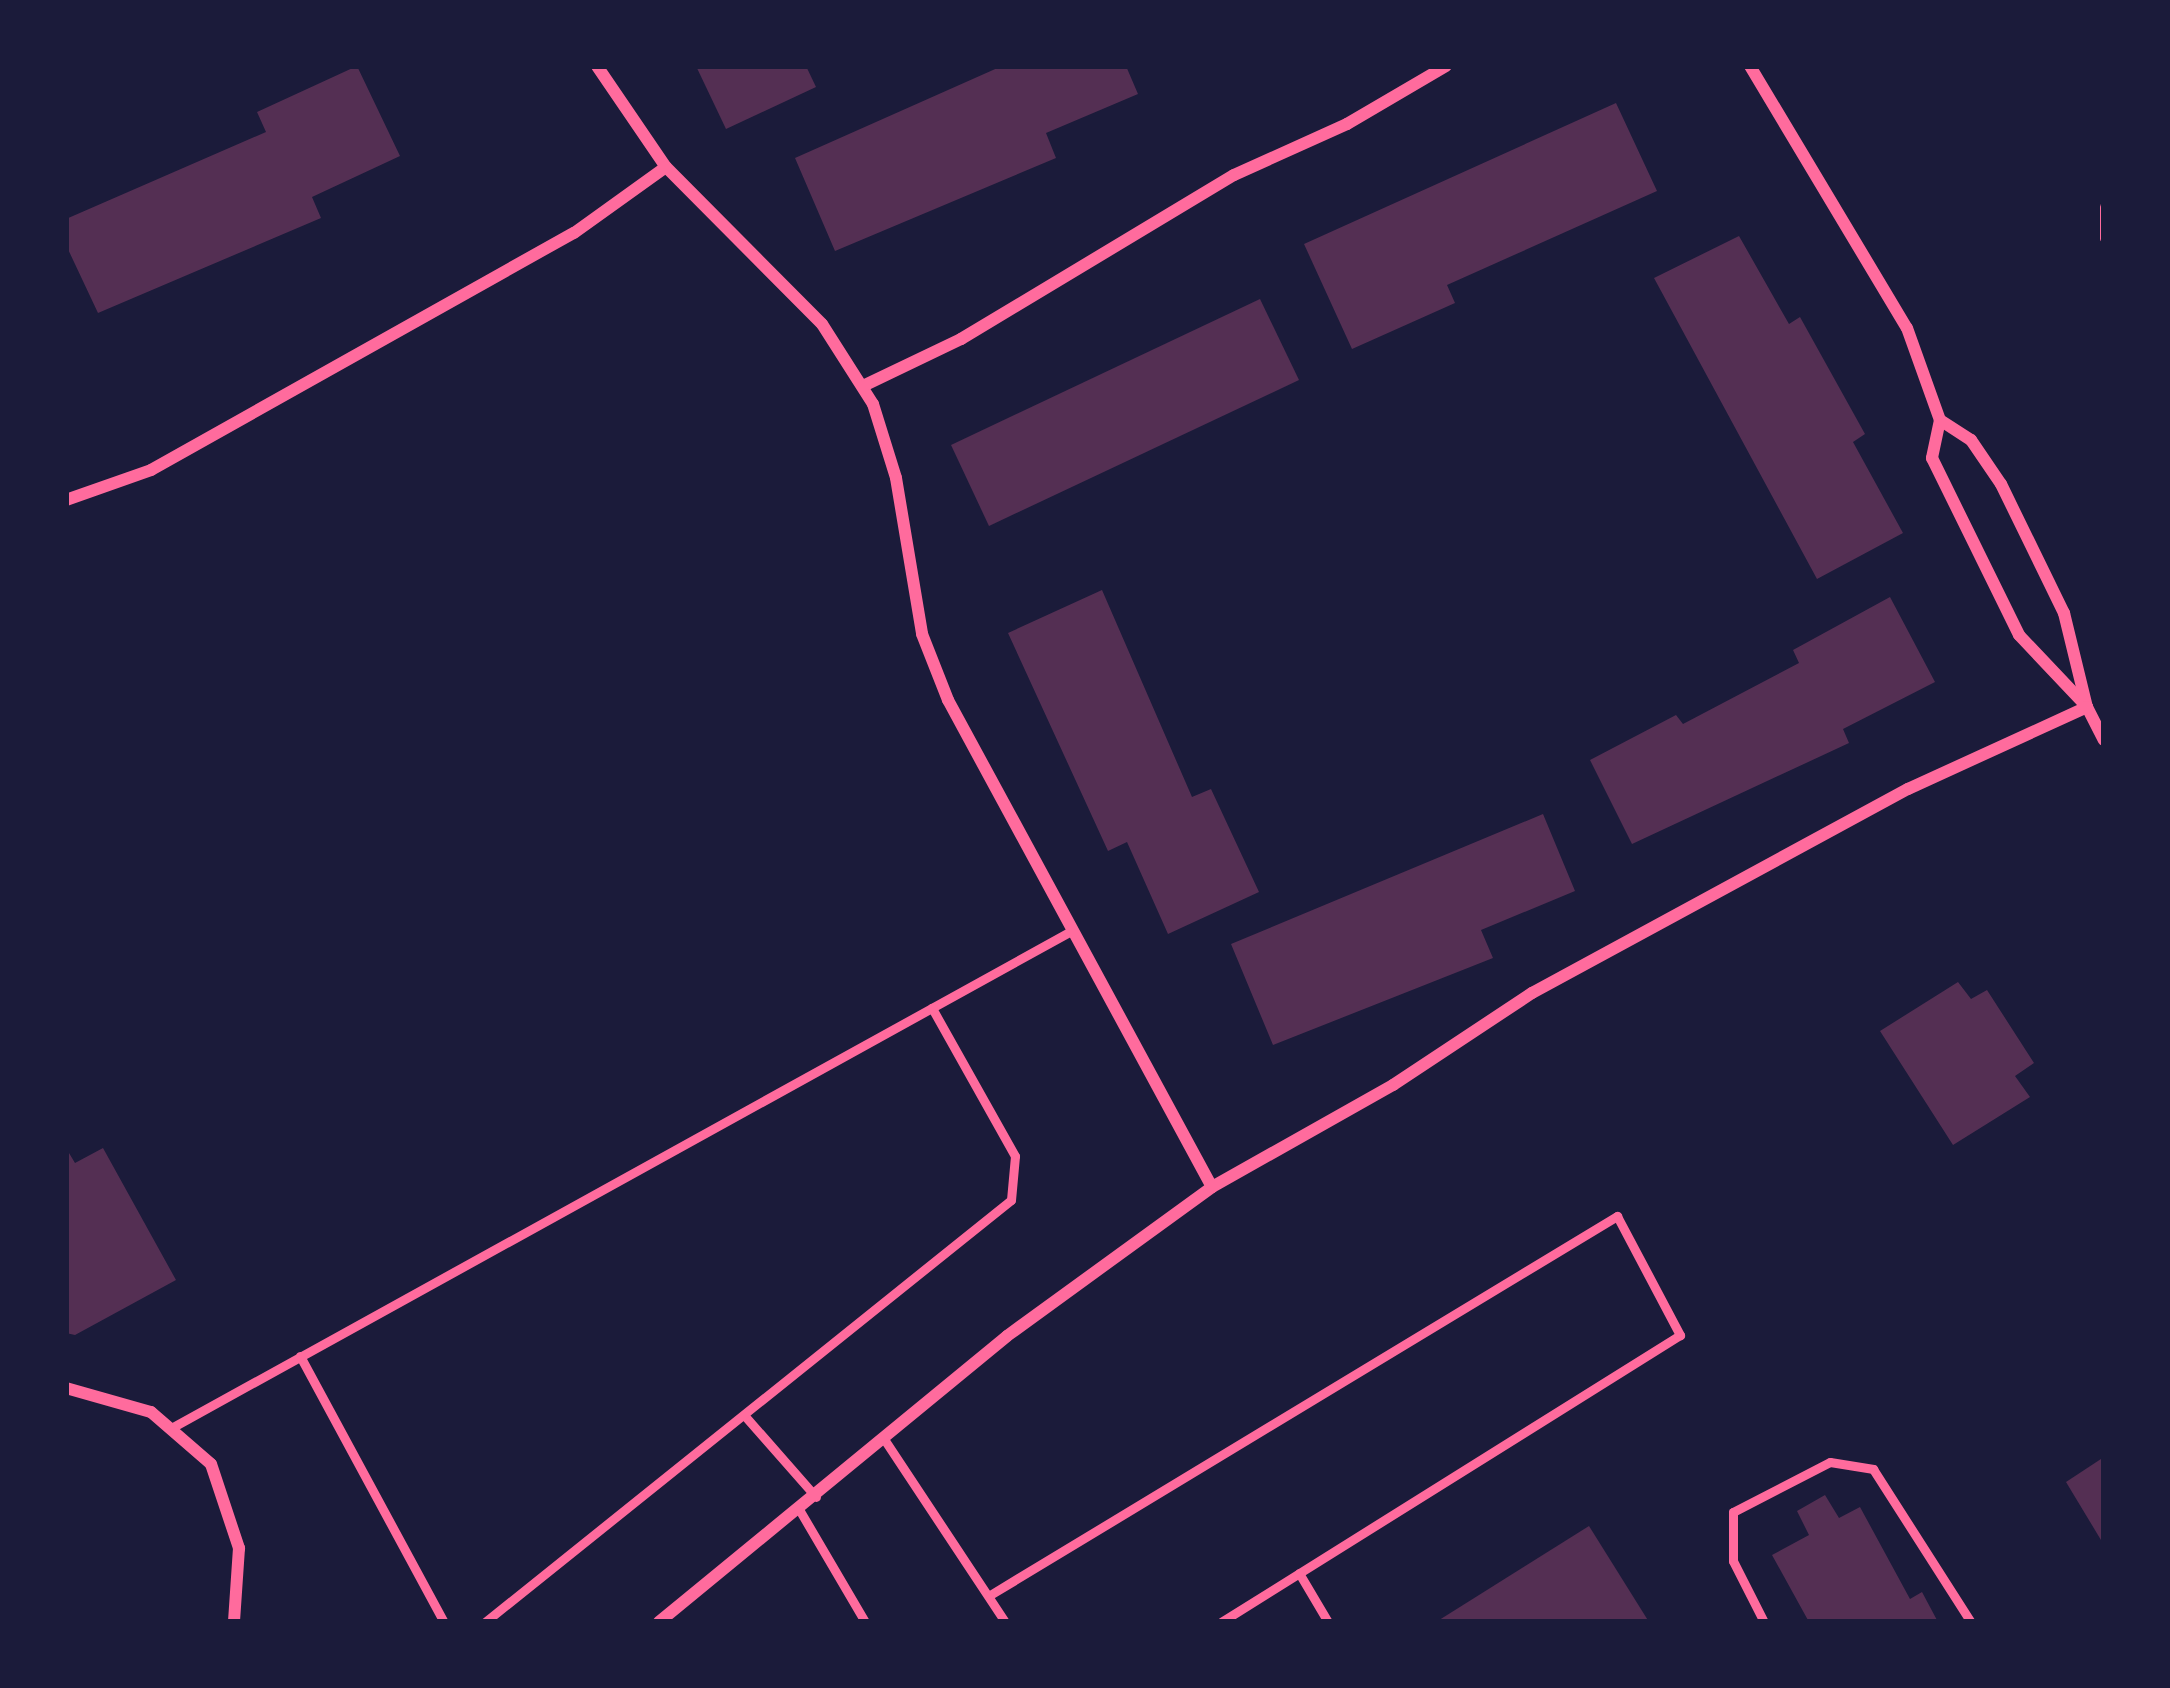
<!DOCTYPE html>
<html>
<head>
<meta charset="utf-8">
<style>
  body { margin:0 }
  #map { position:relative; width:2170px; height:1688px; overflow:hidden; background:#1b1b3a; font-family:"Fira Sans Condensed",sans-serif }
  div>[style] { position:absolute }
  .building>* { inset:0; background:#542f53 }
  .service>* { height:9px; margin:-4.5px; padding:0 4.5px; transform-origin:4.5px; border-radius:4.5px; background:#ff6b9d }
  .minor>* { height:12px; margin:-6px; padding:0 6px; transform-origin:6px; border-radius:6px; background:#ff6b9d }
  span { translate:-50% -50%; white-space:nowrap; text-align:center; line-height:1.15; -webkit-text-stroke:10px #1b1b3a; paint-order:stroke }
  .frame { position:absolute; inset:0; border:69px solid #1b1b3a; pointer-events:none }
</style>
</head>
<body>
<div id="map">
  <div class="building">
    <div style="clip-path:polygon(357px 66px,400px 156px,312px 197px,321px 218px,98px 313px,66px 245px,66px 219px,266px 132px,257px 112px)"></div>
    <div style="clip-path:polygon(696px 66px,806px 66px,816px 87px,726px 129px)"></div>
    <div style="clip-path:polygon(1002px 66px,1126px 66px,1138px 94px,1046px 133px,1056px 158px,835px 251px,795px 158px)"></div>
    <div style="clip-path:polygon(1616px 103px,1657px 191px,1447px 285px,1455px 303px,1352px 349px,1304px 244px)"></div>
    <div style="clip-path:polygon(1739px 236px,1789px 324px,1800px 317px,1865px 434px,1853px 442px,1903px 533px,1817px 579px,1654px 278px)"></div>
    <div style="clip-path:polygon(1260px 299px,1299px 380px,989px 526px,951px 445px)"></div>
    <div style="clip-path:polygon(1102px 590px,1192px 797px,1211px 789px,1259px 892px,1168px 934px,1127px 842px,1108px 851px,1008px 633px)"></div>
    <div style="clip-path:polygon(1890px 597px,1935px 682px,1843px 729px,1849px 743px,1632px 844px,1590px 760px,1676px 715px,1683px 724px,1799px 663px,1793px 650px)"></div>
    <div style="clip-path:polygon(1543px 814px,1575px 891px,1481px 930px,1493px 958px,1273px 1045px,1231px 944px)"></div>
    <div style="clip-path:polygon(1958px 982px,1971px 999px,1987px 990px,2034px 1063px,2015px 1076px,2030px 1097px,1953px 1145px,1880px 1031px)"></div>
    <div style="clip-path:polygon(66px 1148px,75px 1163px,103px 1148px,176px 1280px,75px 1335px,66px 1333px)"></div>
    <div style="clip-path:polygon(2104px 1457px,2104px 1545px,2066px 1482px)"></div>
    <div style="clip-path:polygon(1825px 1495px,1839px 1518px,1860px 1507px,1910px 1599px,1922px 1592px,1938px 1622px,1809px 1622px,1772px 1555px,1809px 1535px,1797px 1511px)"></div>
    <div style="clip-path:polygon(1589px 1526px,1649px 1622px,1436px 1622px)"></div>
  </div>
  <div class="service">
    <div style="left:2104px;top:207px;width:31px;rotate:90deg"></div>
    <div style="left:300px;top:1356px;width:302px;rotate:61.6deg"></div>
    <div style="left:744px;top:1415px;width:109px;rotate:48.7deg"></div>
    <div style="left:173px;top:1427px;width:1028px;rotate:-28.91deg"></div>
    <div style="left:884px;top:1439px;width:219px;rotate:56.5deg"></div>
    <div style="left:800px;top:1511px;width:129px;rotate:59.6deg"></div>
    <div style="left:1299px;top:1573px;width:57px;rotate:59.4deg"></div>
    <div style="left:990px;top:1595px;width:733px;rotate:-31.15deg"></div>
    <div style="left:1617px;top:1216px;width:135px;rotate:62.1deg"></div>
    <div style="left:1680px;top:1335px;width:541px;rotate:147.98deg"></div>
    <div style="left:485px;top:1622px;width:674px;rotate:-38.74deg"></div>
    <div style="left:1011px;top:1200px;width:44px;rotate:-84.8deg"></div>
    <div style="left:1015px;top:1156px;width:170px;rotate:-119.3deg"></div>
    <div style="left:1764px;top:1622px;width:68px;rotate:-116.9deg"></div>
    <div style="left:1733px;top:1561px;width:49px;rotate:-90deg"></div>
    <div style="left:1733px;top:1512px;width:109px;rotate:-27.3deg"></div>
    <div style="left:1830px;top:1462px;width:44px;rotate:9.2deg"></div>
    <div style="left:1873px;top:1469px;width:182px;rotate:57.4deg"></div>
  </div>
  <div class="minor">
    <div style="left:597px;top:66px;width:122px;rotate:55.7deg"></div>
    <div style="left:666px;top:167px;width:221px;rotate:45.2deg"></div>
    <div style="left:822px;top:324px;width:95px;rotate:57.5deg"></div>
    <div style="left:873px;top:404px;width:77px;rotate:72.7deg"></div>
    <div style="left:896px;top:478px;width:158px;rotate:80.5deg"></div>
    <div style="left:922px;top:634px;width:71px;rotate:68.5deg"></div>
    <div style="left:948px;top:700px;width:554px;rotate:61.54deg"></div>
    <div style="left:1750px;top:66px;width:305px;rotate:59.1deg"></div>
    <div style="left:1907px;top:328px;width:98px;rotate:70.3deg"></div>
    <div style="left:1940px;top:420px;width:39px;rotate:102deg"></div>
    <div style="left:1932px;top:458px;width:197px;rotate:63.8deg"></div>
    <div style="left:2019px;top:635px;width:99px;rotate:46.6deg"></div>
    <div style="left:863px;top:386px;width:109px;rotate:-25.6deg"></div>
    <div style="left:961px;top:339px;width:318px;rotate:-31deg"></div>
    <div style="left:1234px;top:175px;width:124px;rotate:-24.3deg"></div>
    <div style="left:1347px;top:124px;width:115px;rotate:-30.4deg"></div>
    <div style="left:1940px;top:420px;width:37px;rotate:33deg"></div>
    <div style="left:1971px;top:440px;width:53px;rotate:55.7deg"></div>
    <div style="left:2001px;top:484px;width:144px;rotate:64deg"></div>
    <div style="left:2064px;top:613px;width:97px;rotate:76.3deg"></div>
    <div style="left:2087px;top:707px;width:37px;rotate:63deg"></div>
    <div style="left:66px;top:500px;width:90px;rotate:-19.4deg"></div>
    <div style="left:151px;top:470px;width:485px;rotate:-29.3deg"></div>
    <div style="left:574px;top:233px;width:113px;rotate:-35.7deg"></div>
    <div style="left:66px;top:1388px;width:88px;rotate:15.8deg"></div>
    <div style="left:151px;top:1412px;width:79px;rotate:40.9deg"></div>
    <div style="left:211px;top:1464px;width:89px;rotate:71.6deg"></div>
    <div style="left:239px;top:1548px;width:74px;rotate:93.9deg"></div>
    <div style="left:659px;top:1622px;width:450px;rotate:-39.4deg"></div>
    <div style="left:1007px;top:1336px;width:253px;rotate:-36deg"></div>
    <div style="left:1212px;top:1187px;width:208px;rotate:-29.4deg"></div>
    <div style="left:1393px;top:1085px;width:167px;rotate:-33.5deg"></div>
    <div style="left:1532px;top:993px;width:428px;rotate:-28.5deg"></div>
    <div style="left:1908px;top:789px;width:197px;rotate:-24.6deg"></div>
  </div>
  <div class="frame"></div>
</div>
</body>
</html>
